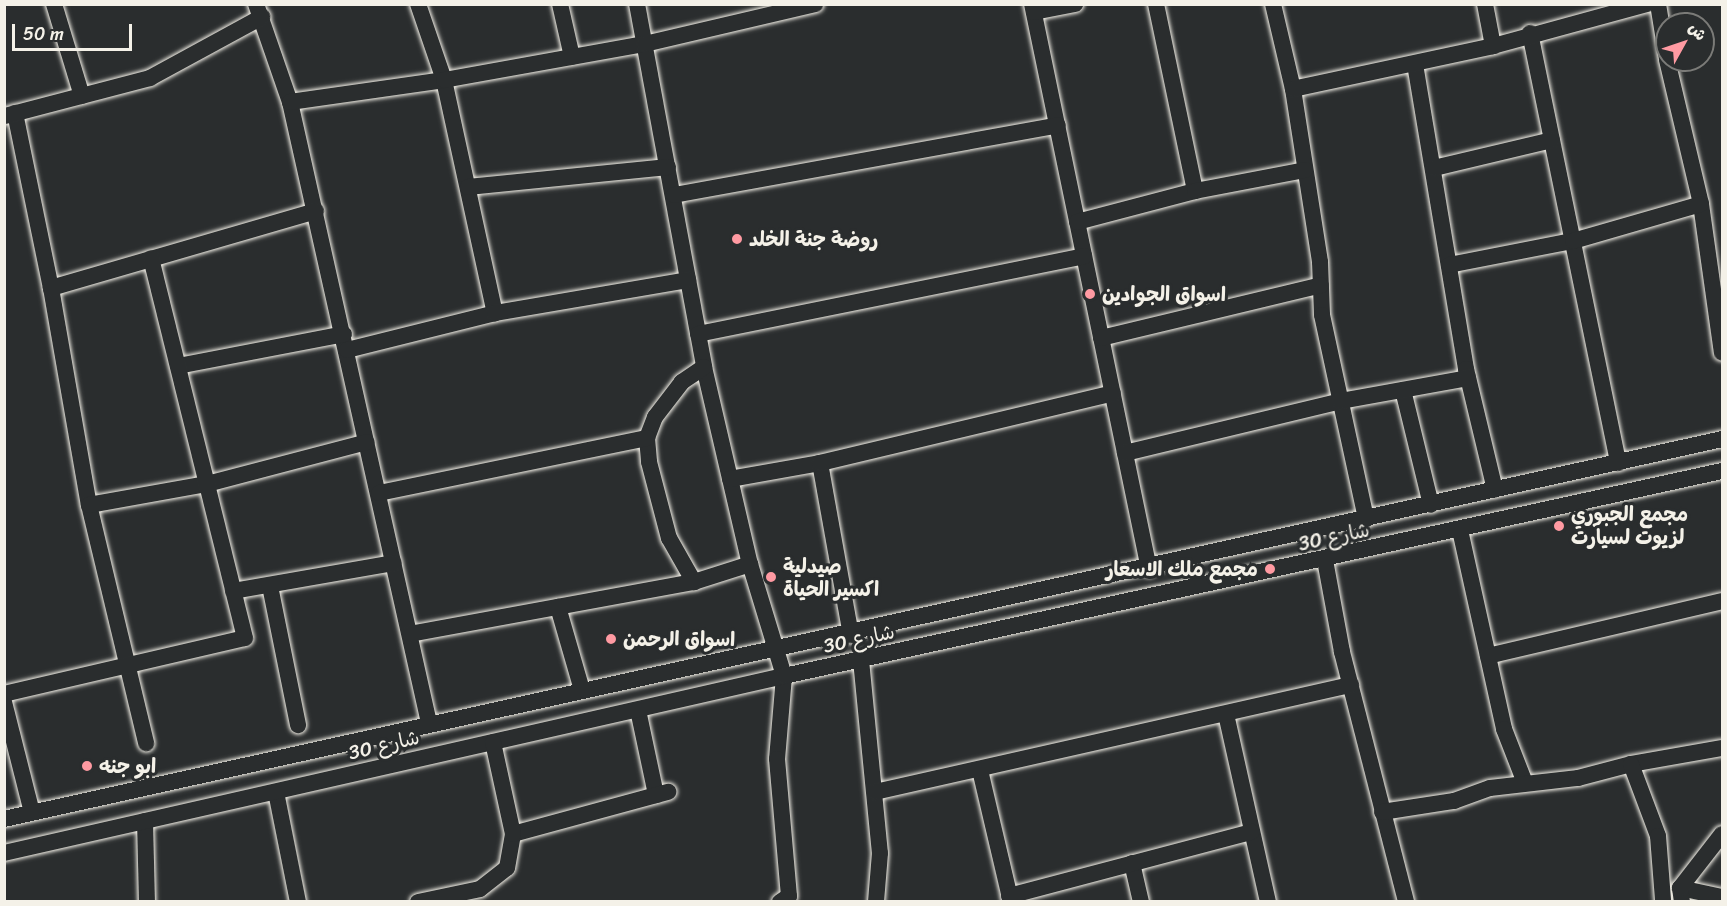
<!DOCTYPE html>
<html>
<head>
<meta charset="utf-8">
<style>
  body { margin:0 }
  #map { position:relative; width:1727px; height:906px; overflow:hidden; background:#2a2d2e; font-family:Sriracha,"Playpen Sans Arabic",sans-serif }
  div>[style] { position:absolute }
  .roads { filter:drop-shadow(0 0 2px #f4f1e8) drop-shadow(0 0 2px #f4f1e8) }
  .minor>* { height:16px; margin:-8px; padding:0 8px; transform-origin:8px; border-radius:8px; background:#2a2d2e }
  .dots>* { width:16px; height:16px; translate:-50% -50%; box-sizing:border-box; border:3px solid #2a2d2e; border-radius:50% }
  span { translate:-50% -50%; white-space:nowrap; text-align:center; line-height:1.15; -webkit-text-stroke:6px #2a2d2e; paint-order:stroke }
  .poi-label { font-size:20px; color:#f4f1e8; font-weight:700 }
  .left { translate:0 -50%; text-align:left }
  .right { translate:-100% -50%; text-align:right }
  .street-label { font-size:20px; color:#f4f1e8 }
  .frame { position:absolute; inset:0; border:6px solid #f4f1e8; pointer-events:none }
  .north { position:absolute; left:1655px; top:12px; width:60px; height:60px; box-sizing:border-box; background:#2a2d2e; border:2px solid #7b7b78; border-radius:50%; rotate:50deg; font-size:16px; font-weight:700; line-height:24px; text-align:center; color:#f4f1e8 }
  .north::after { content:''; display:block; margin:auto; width:21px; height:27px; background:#ff9aa2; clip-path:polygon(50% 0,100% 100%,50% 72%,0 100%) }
  .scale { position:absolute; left:12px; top:24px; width:120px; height:27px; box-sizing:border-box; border:3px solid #f4f1e8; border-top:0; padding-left:8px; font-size:18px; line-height:21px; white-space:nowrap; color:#f4f1e8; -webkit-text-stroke:4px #2a2d2e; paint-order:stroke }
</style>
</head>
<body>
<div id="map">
  <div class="roads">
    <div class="minor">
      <div style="left:54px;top:4px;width:96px;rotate:73.1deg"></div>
      <div style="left:256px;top:4px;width:104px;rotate:70.9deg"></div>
      <div style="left:290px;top:102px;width:636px;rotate:77.38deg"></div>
      <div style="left:418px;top:4px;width:80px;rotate:71.1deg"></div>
      <div style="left:444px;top:80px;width:239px;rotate:77.7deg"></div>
      <div style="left:560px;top:4px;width:54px;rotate:77.2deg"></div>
      <div style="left:637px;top:4px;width:369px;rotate:79.5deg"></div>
      <div style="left:704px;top:367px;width:202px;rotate:76.9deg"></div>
      <div style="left:750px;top:564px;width:117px;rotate:73.1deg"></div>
      <div style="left:784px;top:676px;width:83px;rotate:94.8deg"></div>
      <div style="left:777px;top:759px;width:138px;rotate:85deg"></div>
      <div style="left:789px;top:896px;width:11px;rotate:146deg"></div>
      <div style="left:1032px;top:4px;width:577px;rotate:78.3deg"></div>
      <div style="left:1156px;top:4px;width:191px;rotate:78.2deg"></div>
      <div style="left:1273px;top:4px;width:87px;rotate:76.8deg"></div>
      <div style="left:1293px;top:89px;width:175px;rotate:81.1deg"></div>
      <div style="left:1320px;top:262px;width:53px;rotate:87.8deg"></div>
      <div style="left:1322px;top:315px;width:209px;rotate:77.8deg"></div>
      <div style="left:1485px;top:4px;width:43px;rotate:79.2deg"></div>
      <div style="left:1658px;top:4px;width:56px;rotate:80.7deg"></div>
      <div style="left:1034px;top:12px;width:42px;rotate:-11deg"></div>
      <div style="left:1530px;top:33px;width:439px;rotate:78.4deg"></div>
      <div style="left:1667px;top:60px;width:148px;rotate:76.7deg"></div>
      <div style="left:1701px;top:204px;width:150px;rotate:82deg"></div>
      <div style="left:1415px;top:64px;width:309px;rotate:80.5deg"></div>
      <div style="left:1466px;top:369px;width:124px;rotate:76.5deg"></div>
      <div style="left:1293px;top:89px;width:205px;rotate:-12.1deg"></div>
      <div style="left:1493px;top:46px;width:160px;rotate:-15.3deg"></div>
      <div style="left:290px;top:102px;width:156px;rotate:-8.1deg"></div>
      <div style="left:444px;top:80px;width:204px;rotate:-10.2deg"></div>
      <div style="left:645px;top:44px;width:175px;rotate:-13.2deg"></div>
      <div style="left:15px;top:113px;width:179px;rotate:78.4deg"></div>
      <div style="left:51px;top:288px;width:220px;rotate:80.1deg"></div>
      <div style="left:89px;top:505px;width:245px;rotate:76.5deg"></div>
      <div style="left:5px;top:116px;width:150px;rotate:-14.7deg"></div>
      <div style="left:150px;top:78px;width:128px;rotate:-28.6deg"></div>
      <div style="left:1434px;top:168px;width:121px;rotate:-13.3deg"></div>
      <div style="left:468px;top:187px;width:201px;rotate:-5.7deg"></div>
      <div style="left:674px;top:195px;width:390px;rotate:-10.3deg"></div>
      <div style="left:1077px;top:222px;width:122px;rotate:-14.7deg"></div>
      <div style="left:1195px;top:191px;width:112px;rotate:-10.8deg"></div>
      <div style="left:1449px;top:265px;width:126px;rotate:-11deg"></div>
      <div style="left:1573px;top:241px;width:133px;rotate:-16.1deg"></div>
      <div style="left:51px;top:288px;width:276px;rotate:-16.2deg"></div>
      <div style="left:698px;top:334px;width:394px;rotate:-11.4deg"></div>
      <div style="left:1101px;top:338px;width:226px;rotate:-13.5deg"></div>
      <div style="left:347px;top:350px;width:153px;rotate:-14deg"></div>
      <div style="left:495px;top:313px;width:196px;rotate:-9.7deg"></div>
      <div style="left:178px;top:366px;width:169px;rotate:-10.9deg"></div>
      <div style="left:704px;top:367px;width:27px;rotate:146deg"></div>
      <div style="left:682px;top:382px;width:44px;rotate:127.6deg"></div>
      <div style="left:655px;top:417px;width:22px;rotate:111deg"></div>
      <div style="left:647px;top:438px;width:24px;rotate:85deg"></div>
      <div style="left:649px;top:462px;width:79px;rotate:75.3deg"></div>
      <div style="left:669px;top:538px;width:51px;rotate:60.4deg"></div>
      <div style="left:694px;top:582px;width:59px;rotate:-17.8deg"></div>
      <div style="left:1403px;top:390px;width:118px;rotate:76.3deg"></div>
      <div style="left:1125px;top:453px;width:222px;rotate:-13.5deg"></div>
      <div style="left:1341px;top:401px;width:129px;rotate:-10.3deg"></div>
      <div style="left:820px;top:463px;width:175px;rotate:79.8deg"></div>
      <div style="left:730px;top:479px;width:91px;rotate:-10.1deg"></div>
      <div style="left:820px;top:463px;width:301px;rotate:-13.4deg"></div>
      <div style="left:379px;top:493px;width:274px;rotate:-11.6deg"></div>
      <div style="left:89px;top:505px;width:120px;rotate:-10.1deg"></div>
      <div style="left:207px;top:484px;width:165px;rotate:-14.7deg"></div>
      <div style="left:1460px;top:530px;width:204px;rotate:77.5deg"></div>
      <div style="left:1504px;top:729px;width:58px;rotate:68.7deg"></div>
      <div style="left:1325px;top:560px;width:94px;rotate:79.5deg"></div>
      <div style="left:1342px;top:652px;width:258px;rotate:75.6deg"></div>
      <div style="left:270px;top:586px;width:142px;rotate:78.6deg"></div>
      <div style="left:233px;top:591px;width:163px;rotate:-9.9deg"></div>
      <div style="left:558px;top:607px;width:86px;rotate:73.9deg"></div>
      <div style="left:410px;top:634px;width:289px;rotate:-10.4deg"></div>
      <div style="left:1488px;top:656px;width:240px;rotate:-13.2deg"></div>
      <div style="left:861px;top:660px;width:194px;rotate:84.4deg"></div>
      <div style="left:880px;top:853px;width:49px;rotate:94.7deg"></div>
      <div style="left:4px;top:694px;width:247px;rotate:-13.1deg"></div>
      <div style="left:245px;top:638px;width:391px;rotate:-103.9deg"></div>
      <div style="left:4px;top:702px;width:114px;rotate:75.8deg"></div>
      <div style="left:638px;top:710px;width:87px;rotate:78deg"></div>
      <div style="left:1226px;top:714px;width:193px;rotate:77.4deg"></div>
      <div style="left:1631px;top:764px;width:92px;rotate:-10deg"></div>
      <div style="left:980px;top:770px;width:136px;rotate:76.8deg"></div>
      <div style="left:276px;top:792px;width:112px;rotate:78.7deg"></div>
      <div style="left:875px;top:792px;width:488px;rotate:-12.7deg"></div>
      <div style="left:1382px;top:812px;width:73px;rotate:-8.7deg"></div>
      <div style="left:1454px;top:801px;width:38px;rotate:-20deg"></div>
      <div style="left:1490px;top:788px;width:89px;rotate:-6.5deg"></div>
      <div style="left:1578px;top:778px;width:55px;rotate:-14.8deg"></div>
      <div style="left:1631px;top:764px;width:77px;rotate:69.4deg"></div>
      <div style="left:1658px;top:836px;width:64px;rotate:85.5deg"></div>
      <div style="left:4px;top:819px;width:1760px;rotate:-12.47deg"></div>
      <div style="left:145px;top:821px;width:81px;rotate:88.6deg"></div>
      <div style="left:513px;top:834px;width:161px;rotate:-15.2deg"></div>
      <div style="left:4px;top:853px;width:800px;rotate:-12.79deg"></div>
      <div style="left:784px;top:676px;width:960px;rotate:-12.33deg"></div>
      <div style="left:1132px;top:863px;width:40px;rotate:77deg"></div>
      <div style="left:1680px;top:888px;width:43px;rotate:12.1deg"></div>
      <div style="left:1009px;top:896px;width:251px;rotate:-14.8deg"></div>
      <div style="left:418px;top:902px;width:63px;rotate:-11.8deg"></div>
      <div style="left:480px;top:889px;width:34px;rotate:-38deg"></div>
      <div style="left:507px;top:868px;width:35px;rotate:-80deg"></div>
      <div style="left:513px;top:834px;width:94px;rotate:-102.3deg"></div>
      <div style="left:1682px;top:902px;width:14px;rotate:-98deg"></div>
      <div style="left:1680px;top:888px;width:68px;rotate:-52.1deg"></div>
    </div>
  </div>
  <div class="dots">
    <div style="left:737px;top:239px;background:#ff9aa2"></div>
    <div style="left:1090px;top:294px;background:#ff9aa2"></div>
    <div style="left:1559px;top:526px;background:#ff9aa2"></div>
    <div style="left:1270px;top:569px;background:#ff9aa2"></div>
    <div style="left:771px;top:577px;background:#ff9aa2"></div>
    <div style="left:611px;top:639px;background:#ff9aa2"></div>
    <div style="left:87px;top:766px;background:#ff9aa2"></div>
  </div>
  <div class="poi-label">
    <span class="left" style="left:749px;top:239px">روضة جنة الخلد</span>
    <span class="left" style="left:1102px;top:294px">اسواق الجوادين</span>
    <span class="left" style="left:1571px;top:526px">مجمع الجبوري<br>لزيوت لسيارت</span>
    <span class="left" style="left:783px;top:578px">صيدلية<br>اكسير الحياة</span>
    <span class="right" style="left:1258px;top:569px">مجمع ملك الاسعار</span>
    <span class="left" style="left:623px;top:639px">اسواق الرحمن</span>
    <span class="left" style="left:99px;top:766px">ابو جنه</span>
  </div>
  <div class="street-label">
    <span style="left:1334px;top:537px;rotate:-12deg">شارع 30</span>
    <span style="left:859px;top:639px;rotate:-12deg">شارع 30</span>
    <span style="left:384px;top:745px;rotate:-13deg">شارع 30</span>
  </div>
  <div class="frame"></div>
  <div class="north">ش</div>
  <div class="scale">50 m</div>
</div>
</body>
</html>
